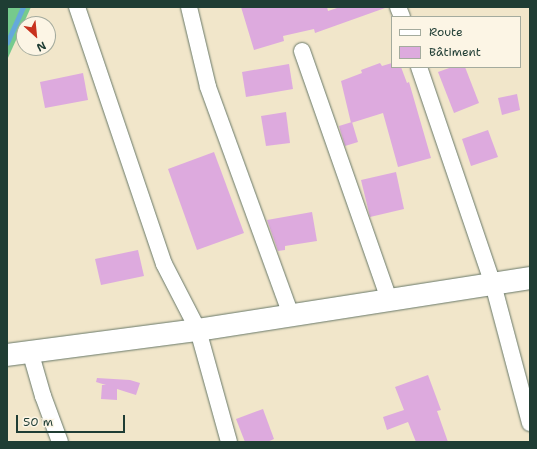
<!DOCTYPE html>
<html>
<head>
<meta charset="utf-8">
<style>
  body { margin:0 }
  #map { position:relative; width:537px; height:449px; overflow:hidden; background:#f1e6ca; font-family:"Shantell Sans",sans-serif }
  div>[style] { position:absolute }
  .green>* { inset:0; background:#76ca8d }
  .stream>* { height:4.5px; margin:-2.25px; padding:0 2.25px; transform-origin:2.25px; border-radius:2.25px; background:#65a9da }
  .building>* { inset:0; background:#ddaade }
  .roads { filter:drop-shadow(0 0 1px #687868) drop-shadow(0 0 1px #687868) }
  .street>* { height:16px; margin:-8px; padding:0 8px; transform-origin:8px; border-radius:8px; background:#fff }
  .secondary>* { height:22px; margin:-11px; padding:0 11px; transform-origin:11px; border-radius:11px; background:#fff }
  span { translate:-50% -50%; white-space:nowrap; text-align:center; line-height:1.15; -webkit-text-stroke:3px #fcf5e5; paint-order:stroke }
  .frame { position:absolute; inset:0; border:8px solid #1f3d34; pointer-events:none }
  .legend { position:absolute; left:391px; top:16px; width:130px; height:52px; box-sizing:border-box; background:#fcf5e5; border:1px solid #a4ab9e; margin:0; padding:5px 7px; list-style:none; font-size:12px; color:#1f3d34 }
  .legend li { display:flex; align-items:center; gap:8px; height:20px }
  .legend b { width:20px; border:1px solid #a4ab9e }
  .north { position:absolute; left:16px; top:16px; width:40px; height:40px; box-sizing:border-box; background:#fcf5e5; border:1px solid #a4ab9e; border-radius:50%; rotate:153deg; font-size:11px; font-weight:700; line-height:16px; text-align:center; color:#1f3d34 }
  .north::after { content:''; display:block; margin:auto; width:14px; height:18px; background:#c8321e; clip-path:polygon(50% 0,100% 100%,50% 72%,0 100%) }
  .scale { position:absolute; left:16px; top:415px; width:109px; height:18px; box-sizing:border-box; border:2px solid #1f3d34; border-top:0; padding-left:5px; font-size:12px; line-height:14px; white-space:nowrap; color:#1f3d34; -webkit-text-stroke:3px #fcf5e5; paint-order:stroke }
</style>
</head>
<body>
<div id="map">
  <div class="green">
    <div style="clip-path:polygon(7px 7px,31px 7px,7px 60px)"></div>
  </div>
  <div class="stream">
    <div style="left:7px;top:43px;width:39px;rotate:-66deg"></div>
  </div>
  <div class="building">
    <div style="clip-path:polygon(241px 7px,327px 7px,328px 11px,340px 7px,385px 8px,315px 33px,314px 29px,283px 36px,284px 41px,254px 50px)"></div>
    <div style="clip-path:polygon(380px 63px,382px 66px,392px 63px,392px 67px,401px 67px,407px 83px,409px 82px,431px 158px,398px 167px,383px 113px,351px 123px,341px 81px,362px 73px,361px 70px)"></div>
    <div style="clip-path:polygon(289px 64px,293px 89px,246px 97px,242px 72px)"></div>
    <div style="clip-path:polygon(452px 67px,465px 67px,479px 103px,454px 113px,438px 72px)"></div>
    <div style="clip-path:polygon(83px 73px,88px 100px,45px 108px,40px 82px)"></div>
    <div style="clip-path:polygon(517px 94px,520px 110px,502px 115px,498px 98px)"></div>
    <div style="clip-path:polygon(286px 112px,290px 143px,266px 146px,261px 116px)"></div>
    <div style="clip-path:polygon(352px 122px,358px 142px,345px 146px,339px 126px)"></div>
    <div style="clip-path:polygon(488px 130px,498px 157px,471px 166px,462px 139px)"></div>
    <div style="clip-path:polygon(214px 152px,244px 233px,197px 250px,168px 169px)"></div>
    <div style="clip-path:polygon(396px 172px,404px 209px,370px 217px,361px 180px)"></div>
    <div style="clip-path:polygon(312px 212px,317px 241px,285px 246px,285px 250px,278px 251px,267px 220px)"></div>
    <div style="clip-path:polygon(138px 250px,144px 276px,101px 285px,95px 259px)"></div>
    <div style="clip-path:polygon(428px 375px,441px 410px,437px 411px,448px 442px,416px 442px,408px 422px,387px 430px,383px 417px,404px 410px,395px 387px)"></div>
    <div style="clip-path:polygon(97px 378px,130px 380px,140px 383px,136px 395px,117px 389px,117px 400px,101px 399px,102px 385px,106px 385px,96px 382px)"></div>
    <div style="clip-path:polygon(263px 409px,274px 439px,267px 442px,245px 442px,236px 419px)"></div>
  </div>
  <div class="roads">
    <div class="street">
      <div style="left:77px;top:7px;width:271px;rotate:71.3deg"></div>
      <div style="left:164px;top:264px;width:74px;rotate:62.7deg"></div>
      <div style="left:198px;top:330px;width:116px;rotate:74.5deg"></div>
      <div style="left:189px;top:7px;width:82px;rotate:76.6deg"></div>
      <div style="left:208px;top:87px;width:243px;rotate:70deg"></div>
      <div style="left:398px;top:7px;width:11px;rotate:68deg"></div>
      <div style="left:302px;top:51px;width:263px;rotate:70.7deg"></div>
      <div style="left:419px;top:67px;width:229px;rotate:71.2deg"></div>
      <div style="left:493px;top:284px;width:144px;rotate:75.1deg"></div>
      <div style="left:30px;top:351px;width:47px;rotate:73.9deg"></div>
      <div style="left:43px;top:396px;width:49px;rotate:69.7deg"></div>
    </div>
    <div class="secondary">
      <div style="left:7px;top:355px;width:193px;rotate:-7.5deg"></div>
      <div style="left:198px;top:330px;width:336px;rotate:-8.9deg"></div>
    </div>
  </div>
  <div class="frame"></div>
  <ul class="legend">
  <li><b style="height:5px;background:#fff"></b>Route</li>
  <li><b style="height:11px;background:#ddaade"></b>Bâtiment</li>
  </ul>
  <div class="north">N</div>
  <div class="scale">50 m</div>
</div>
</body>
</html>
